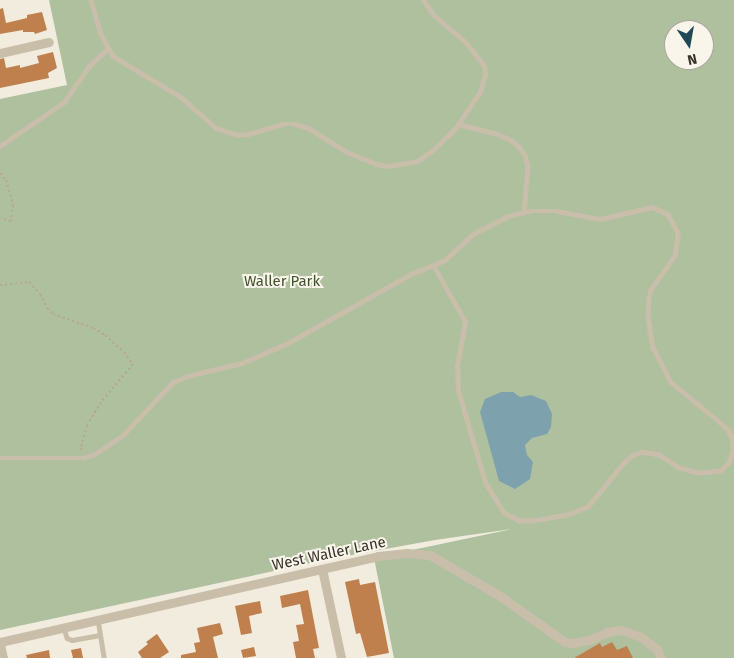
<!DOCTYPE html>
<html>
<head>
<meta charset="utf-8">
<style>
  body { margin:0 }
  #map { position:relative; width:734px; height:658px; overflow:hidden; background:#f1ecde; font-family:"Fira Sans",sans-serif }
  div>[style] { position:absolute }
  .green>* { inset:0; background:#aec09e }
  .water>* { inset:0; background:#7ea2ad }
  .building>* { inset:0; background:#c0804d }
  .path>* { height:2px; margin-top:-1px; transform-origin:0; background:repeating-linear-gradient(90deg,#b5a994 0 2.5px,transparent 0 5px) }
  .service>* { height:4.5px; margin:-2.25px; padding:0 2.25px; transform-origin:2.25px; border-radius:2.25px; background:#c9beaa }
  .minor>* { height:9px; margin:-4.5px; padding:0 4.5px; transform-origin:4.5px; border-radius:4.5px; background:#c9beaa }
  span { translate:-50% -50%; white-space:nowrap; text-align:center; line-height:1.15; -webkit-text-stroke:4px #f9f5ea; paint-order:stroke }
  .park-label { font-size:15px; color:#3f542e }
  .street-label { font-size:15px; color:#373029 }
  .north { position:absolute; left:664px; top:20px; width:50px; height:50px; box-sizing:border-box; background:#f9f5ea; border:1px solid #aba69d; border-radius:50%; rotate:168deg; font-size:14px; font-weight:700; line-height:20px; text-align:center; color:#373029 }
  .north::after { content:''; display:block; margin:auto; width:18px; height:22px; background:#214857; clip-path:polygon(50% 0,100% 100%,50% 72%,0 100%) }
</style>
</head>
<body>
<div id="map">
  <div class="green">
    <div style="clip-path:polygon(evenodd,49px 0,734px 0,734px 658px,394px 658px,374px 558px,512px 529px,435px 540px,330px 559px,0 630px,0 99px,67px 85px,49px 0,674px 30px,704px 30px,704px 60px,674px 60px,674px 30px)"></div>
  </div>
  <div class="water">
    <div style="clip-path:polygon(501px 392px,513px 392px,520px 397px,531px 395px,546px 401px,552px 414px,551px 427px,547px 434px,532px 438px,525px 445px,527px 455px,533px 462px,530px 479px,515px 489px,499px 481px,480px 412px,485px 399px)"></div>
  </div>
  <div class="building">
    <div style="clip-path:polygon(3px 8px,6px 23px,27px 18px,27px 15px,42px 12px,47px 30px,35px 34px,34px 32px,23px 32px,23px 30px,0 34px,0 9px)"></div>
    <div style="clip-path:polygon(53px 52px,57px 68px,48px 73px,49px 78px,0 88px,0 59px,4px 58px,6px 68px,20px 65px,20px 68px,39px 63px,37px 56px)"></div>
    <div style="clip-path:polygon(359px 579px,360px 585px,375px 582px,389px 653px,367px 657px,360px 633px,356px 634px,345px 582px)"></div>
    <div style="clip-path:polygon(308px 590px,319px 648px,313px 649px,315px 658px,296px 658px,293px 642px,299px 641px,296px 625px,304px 624px,300px 604px,282px 608px,280px 596px)"></div>
    <div style="clip-path:polygon(260px 601px,262px 613px,249px 616px,252px 633px,241px 635px,235px 606px)"></div>
    <div style="clip-path:polygon(220px 623px,223px 634px,213px 637px,218px 658px,181px 658px,181px 655px,196px 652px,194px 643px,200px 642px,197px 628px)"></div>
    <div style="clip-path:polygon(157px 634px,169px 652px,160px 658px,142px 658px,138px 652px,148px 644px,146px 642px)"></div>
    <div style="clip-path:polygon(612px 642px,617px 650px,627px 646px,633px 658px,574px 658px,600px 643px,602px 647px)"></div>
    <div style="clip-path:polygon(254px 647px,256px 656px,243px 658px,241px 650px)"></div>
    <div style="clip-path:polygon(81px 648px,83px 658px,73px 658px,71px 650px)"></div>
    <div style="clip-path:polygon(49px 650px,50px 658px,27px 658px,26px 655px)"></div>
  </div>
  <div class="path">
    <div style="left:0;top:173px;width:9px;rotate:49deg"></div>
    <div style="left:6px;top:180px;width:26px;rotate:74deg"></div>
    <div style="left:13px;top:205px;width:16px;rotate:97deg"></div>
    <div style="left:11px;top:221px;width:11px;rotate:-165deg"></div>
    <div style="left:0;top:285px;width:29px;rotate:-6deg"></div>
    <div style="left:29px;top:282px;width:16px;rotate:47deg"></div>
    <div style="left:40px;top:294px;width:16px;rotate:63deg"></div>
    <div style="left:47px;top:308px;width:8px;rotate:45deg"></div>
    <div style="left:53px;top:314px;width:42px;rotate:19.3deg"></div>
    <div style="left:93px;top:328px;width:14px;rotate:30deg"></div>
    <div style="left:105px;top:335px;width:25px;rotate:42deg"></div>
    <div style="left:124px;top:352px;width:15px;rotate:53deg"></div>
    <div style="left:133px;top:364px;width:50px;rotate:130.1deg"></div>
    <div style="left:101px;top:402px;width:27px;rotate:121deg"></div>
    <div style="left:87px;top:425px;width:24px;rotate:105deg"></div>
    <div style="left:81px;top:448px;width:5px;rotate:79deg"></div>
  </div>
  <div class="service">
    <div style="left:91px;top:0;width:33px;rotate:74deg"></div>
    <div style="left:100px;top:32px;width:27px;rotate:62deg"></div>
    <div style="left:113px;top:56px;width:79px;rotate:31.1deg"></div>
    <div style="left:181px;top:97px;width:47px;rotate:41.5deg"></div>
    <div style="left:216px;top:128px;width:22px;rotate:18deg"></div>
    <div style="left:237px;top:135px;width:11px;rotate:-5deg"></div>
    <div style="left:248px;top:134px;width:36px;rotate:-16deg"></div>
    <div style="left:283px;top:124px;width:12px"></div>
    <div style="left:295px;top:124px;width:14px;rotate:17deg"></div>
    <div style="left:308px;top:128px;width:46px;rotate:31.6deg"></div>
    <div style="left:347px;top:152px;width:31px;rotate:22deg"></div>
    <div style="left:376px;top:164px;width:13px;rotate:9deg"></div>
    <div style="left:389px;top:166px;width:28px;rotate:-10deg"></div>
    <div style="left:417px;top:161px;width:17px;rotate:-33deg"></div>
    <div style="left:431px;top:152px;width:33px;rotate:-44deg"></div>
    <div style="left:455px;top:129px;width:45px;rotate:-56deg"></div>
    <div style="left:480px;top:92px;width:18px;rotate:-74deg"></div>
    <div style="left:485px;top:75px;width:9px;rotate:-96deg"></div>
    <div style="left:484px;top:66px;width:11px;rotate:-128deg"></div>
    <div style="left:477px;top:57px;width:18px;rotate:-128deg"></div>
    <div style="left:466px;top:43px;width:42px;rotate:-139.8deg"></div>
    <div style="left:434px;top:16px;width:19px;rotate:-125deg"></div>
    <div style="left:458px;top:124px;width:38px;rotate:14deg"></div>
    <div style="left:495px;top:133px;width:17px;rotate:24deg"></div>
    <div style="left:511px;top:140px;width:11px;rotate:41deg"></div>
    <div style="left:519px;top:147px;width:10px;rotate:53deg"></div>
    <div style="left:525px;top:155px;width:12px;rotate:76deg"></div>
    <div style="left:528px;top:167px;width:45px;rotate:95.1deg"></div>
    <div style="left:0;top:146px;width:78px;rotate:-34.5deg"></div>
    <div style="left:64px;top:102px;width:44px;rotate:-55.2deg"></div>
    <div style="left:89px;top:66px;width:26px;rotate:-43deg"></div>
    <div style="left:0;top:458px;width:84px"></div>
    <div style="left:84px;top:458px;width:12px;rotate:-20deg"></div>
    <div style="left:95px;top:454px;width:34px;rotate:-34deg"></div>
    <div style="left:123px;top:435px;width:73px;rotate:-46.7deg"></div>
    <div style="left:173px;top:382px;width:19px;rotate:-21deg"></div>
    <div style="left:191px;top:375px;width:52px;rotate:-13.2deg"></div>
    <div style="left:242px;top:363px;width:50px;rotate:-23.5deg"></div>
    <div style="left:288px;top:343px;width:141px;rotate:-29.3deg"></div>
    <div style="left:411px;top:274px;width:37px;rotate:-22deg"></div>
    <div style="left:445px;top:260px;width:38px;rotate:-43deg"></div>
    <div style="left:473px;top:234px;width:39px;rotate:-27deg"></div>
    <div style="left:508px;top:216px;width:22px;rotate:-13deg"></div>
    <div style="left:529px;top:211px;width:28px"></div>
    <div style="left:557px;top:211px;width:44px;rotate:10.5deg"></div>
    <div style="left:600px;top:219px;width:53px;rotate:-13deg"></div>
    <div style="left:652px;top:207px;width:17px;rotate:24deg"></div>
    <div style="left:668px;top:214px;width:21px;rotate:62deg"></div>
    <div style="left:678px;top:233px;width:23px;rotate:97deg"></div>
    <div style="left:675px;top:256px;width:42px;rotate:125.2deg"></div>
    <div style="left:651px;top:290px;width:9px;rotate:103deg"></div>
    <div style="left:649px;top:299px;width:18px;rotate:93deg"></div>
    <div style="left:648px;top:317px;width:30px;rotate:81deg"></div>
    <div style="left:653px;top:347px;width:39px;rotate:63deg"></div>
    <div style="left:671px;top:382px;width:74px;rotate:39.5deg"></div>
    <div style="left:728px;top:429px;width:13px;rotate:67deg"></div>
    <div style="left:733px;top:441px;width:11px;rotate:90deg"></div>
    <div style="left:733px;top:452px;width:12px;rotate:110deg"></div>
    <div style="left:729px;top:463px;width:11px;rotate:135deg"></div>
    <div style="left:721px;top:471px;width:24px;rotate:175deg"></div>
    <div style="left:697px;top:473px;width:19px;rotate:-164deg"></div>
    <div style="left:679px;top:468px;width:24px;rotate:-147deg"></div>
    <div style="left:659px;top:455px;width:17px;rotate:-170deg"></div>
    <div style="left:642px;top:452px;width:11px;rotate:158deg"></div>
    <div style="left:632px;top:456px;width:9px;rotate:139deg"></div>
    <div style="left:625px;top:462px;width:58px;rotate:129.4deg"></div>
    <div style="left:588px;top:507px;width:22px;rotate:159deg"></div>
    <div style="left:567px;top:515px;width:36px;rotate:170deg"></div>
    <div style="left:532px;top:521px;width:13px;rotate:180deg"></div>
    <div style="left:519px;top:521px;width:17px;rotate:-152deg"></div>
    <div style="left:504px;top:513px;width:36px;rotate:-122deg"></div>
    <div style="left:485px;top:482px;width:95px;rotate:-106.5deg"></div>
    <div style="left:458px;top:391px;width:25px;rotate:-92deg"></div>
    <div style="left:457px;top:366px;width:45px;rotate:-79.7deg"></div>
    <div style="left:465px;top:322px;width:63px;rotate:-119.4deg"></div>
    <div style="left:98px;top:619px;width:39px;rotate:81deg"></div>
    <div style="left:64px;top:628px;width:10px;rotate:73deg"></div>
    <div style="left:67px;top:638px;width:5px;rotate:22deg"></div>
    <div style="left:72px;top:640px;width:28px;rotate:-10deg"></div>
  </div>
  <div class="minor">
    <div style="left:0;top:53px;width:50px;rotate:-12.7deg"></div>
    <div style="left:322px;top:569px;width:91px;rotate:77.9deg"></div>
    <div style="left:0;top:642px;width:388px;rotate:-12.8deg"></div>
    <div style="left:378px;top:556px;width:29px;rotate:-6deg"></div>
    <div style="left:407px;top:553px;width:23px;rotate:5deg"></div>
    <div style="left:430px;top:555px;width:81px;rotate:30.4deg"></div>
    <div style="left:500px;top:596px;width:80px;rotate:35.3deg"></div>
    <div style="left:565px;top:642px;width:8px;rotate:7deg"></div>
    <div style="left:573px;top:643px;width:16px;rotate:-11deg"></div>
    <div style="left:589px;top:640px;width:21px;rotate:-23deg"></div>
    <div style="left:608px;top:632px;width:13px;rotate:-9deg"></div>
    <div style="left:621px;top:630px;width:21px;rotate:19deg"></div>
    <div style="left:641px;top:637px;width:20px;rotate:37deg"></div>
    <div style="left:657px;top:649px;width:10px;rotate:66deg"></div>
    <div style="left:0;top:644px;width:14px;rotate:78deg"></div>
  </div>
  <div class="park-label">
    <span style="left:282px;top:282px">Waller Park</span>
  </div>
  <div class="street-label">
    <span style="left:329px;top:554px;rotate:-12deg">West Waller Lane</span>
  </div>
  <div class="north">N</div>
</div>
</body>
</html>
